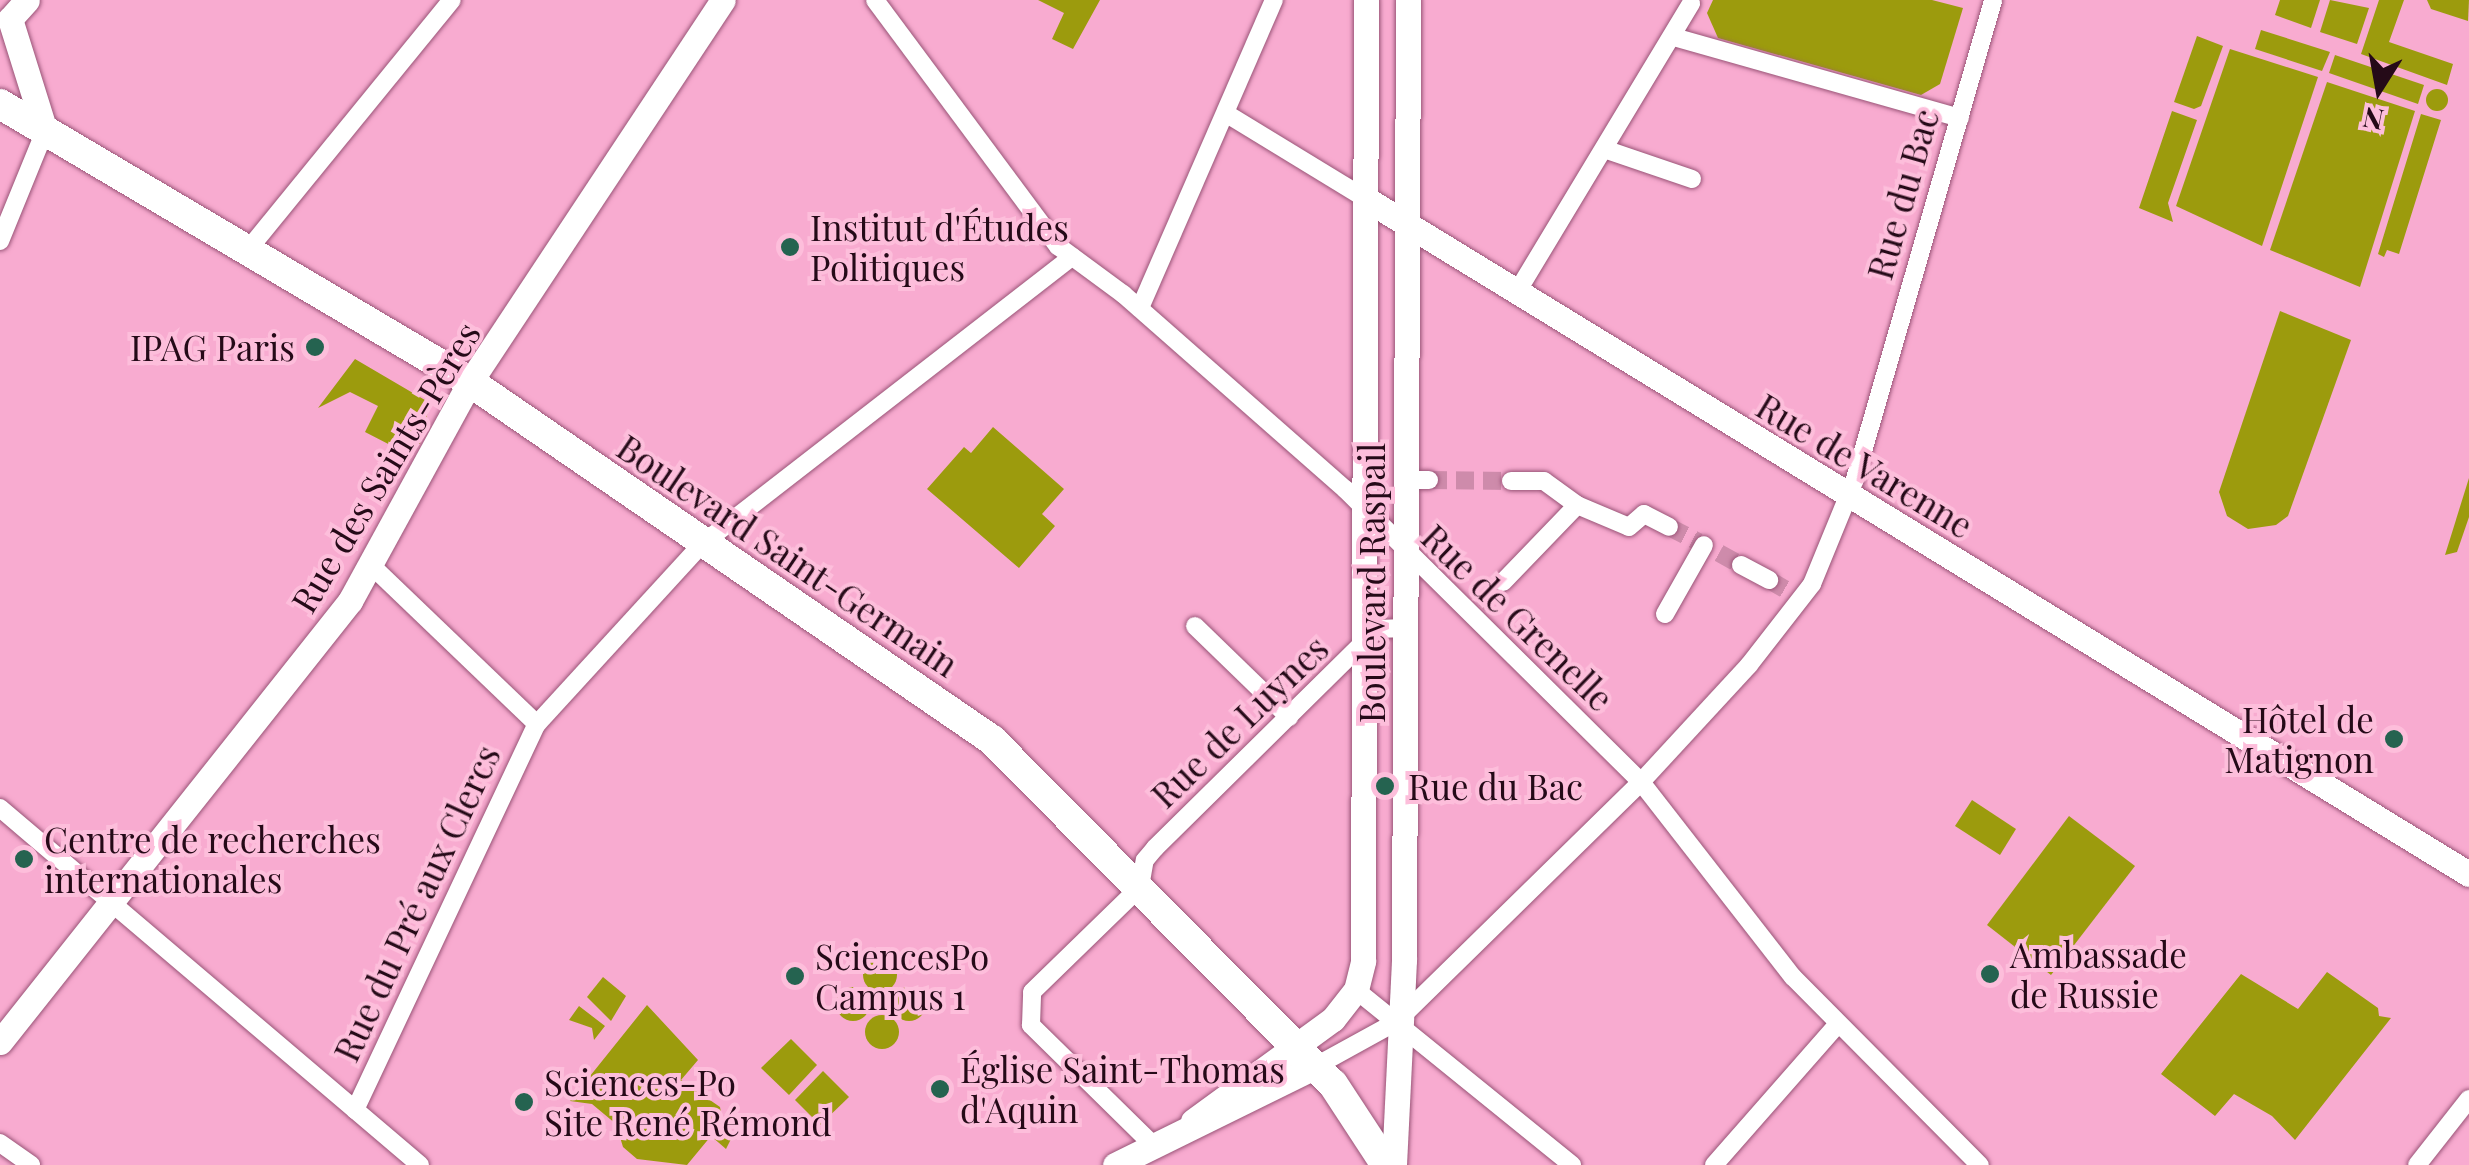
<!DOCTYPE html>
<html>
<head>
<meta charset="utf-8">
<style>
  body { margin:0 }
  #map { position:relative; width:2469px; height:1165px; overflow:hidden; background:#f8abd0; font-family:"Playfair Display",serif }
  div>[style] { position:absolute }
  .green>* { inset:0; background:#9c9b0d }
  .round { border-radius:50% }
  .street-tunnel>* { height:18px; margin-top:-9px; transform-origin:0; background:repeating-linear-gradient(90deg,#ce8bab 0 18px,transparent 0 27px) }
  .roads { filter:drop-shadow(0 0 2px #995477) drop-shadow(0 0 2px #995477) }
  .street>* { height:18px; margin:-9px; padding:0 9px; transform-origin:9px; border-radius:9px; background:#fff }
  .secondary>* { height:25px; margin:-12.5px; padding:0 12.5px; transform-origin:12.5px; border-radius:12.5px; background:#fff }
  .primary>* { height:30px; margin:-15px; padding:0 15px; transform-origin:15px; border-radius:15px; background:#fff }
  .dots>* { width:28px; height:28px; translate:-50% -50%; box-sizing:border-box; border:5px solid #fdbedb; border-radius:50% }
  span { translate:-50% -50%; white-space:nowrap; text-align:center; line-height:1.15; -webkit-text-stroke:8px #fdbedb; paint-order:stroke }
  .street-label { font-size:35px; color:#250a18 }
  .poi-label { font-size:35px; color:#250a18 }
  .left { translate:0 -50%; text-align:left }
  .right { translate:-100% -50%; text-align:right }
  .north { position:absolute; left:2329px; top:40px; width:100px; height:100px; -webkit-text-stroke:8px #fdbedb; paint-order:stroke; rotate:191deg; font-size:28px; font-weight:700; line-height:40px; text-align:center; color:#250a18 }
  .north::after { content:''; display:block; margin:auto; width:35px; height:45px; background:#250a18; clip-path:polygon(50% 0,100% 100%,50% 72%,0 100%) }
</style>
</head>
<body>
<div id="map">
  <div class="green">
    <div style="clip-path:polygon(1038px 0,1100px 0,1073px 49px,1052px 39px,1064px 13px)"></div>
    <div style="clip-path:polygon(1713px 0,1932px 0,1963px 8px,1940px 84px,1921px 95px,1718px 38px,1707px 13px)"></div>
    <div style="clip-path:polygon(2280px 0,2320px 0,2311px 28px,2275px 15px)"></div>
    <div style="clip-path:polygon(2330px 0,2369px 8px,2357px 44px,2320px 32px)"></div>
    <div style="clip-path:polygon(2379px 0,2404px 0,2389px 42px,2453px 64px,2447px 85px,2361px 54px)"></div>
    <div style="clip-path:polygon(2427px 0,2469px 0,2468px 21px,2431px 9px)"></div>
    <div style="clip-path:polygon(2261px 30px,2330px 52px,2322px 71px,2255px 49px)"></div>
    <div style="clip-path:polygon(2197px 36px,2223px 46px,2201px 106px,2194px 109px,2174px 102px)"></div>
    <div style="clip-path:polygon(2230px 49px,2318px 77px,2262px 246px,2176px 206px)"></div>
    <div style="clip-path:polygon(2335px 55px,2424px 85px,2418px 104px,2329px 73px)"></div>
    <div style="clip-path:polygon(2327px 82px,2415px 111px,2360px 287px,2270px 250px)"></div>
    <div class="round" style="left:2426px;top:89px;width:22px;height:22px"></div>
    <div style="clip-path:polygon(2172px 111px,2197px 120px,2168px 203px,2173px 222px,2139px 208px)"></div>
    <div style="clip-path:polygon(2421px 114px,2441px 120px,2399px 254px,2387px 250px,2384px 257px,2378px 254px)"></div>
    <div style="clip-path:polygon(2280px 311px,2351px 340px,2288px 516px,2276px 525px,2248px 529px,2227px 516px,2219px 492px)"></div>
    <div style="clip-path:polygon(355px 359px,430px 403px,420px 444px,404px 437px,398px 449px,365px 432px,378px 406px,350px 392px,318px 408px)"></div>
    <div style="clip-path:polygon(993px 427px,1064px 489px,1042px 514px,1055px 526px,1019px 568px,927px 489px,964px 447px,971px 453px)"></div>
    <div style="clip-path:polygon(2469px 478px,2469px 517px,2457px 552px,2445px 555px)"></div>
    <div style="clip-path:polygon(1972px 800px,2016px 829px,2000px 855px,1955px 826px)"></div>
    <div style="clip-path:polygon(2069px 816px,2135px 866px,2051px 975px,1987px 925px)"></div>
    <div class="round" style="left:863px;top:958px;width:34px;height:34px"></div>
    <div style="clip-path:polygon(2327px 972px,2378px 1008px,2379px 1016px,2391px 1018px,2295px 1140px,2272px 1116px,2234px 1094px,2215px 1116px,2161px 1074px,2241px 974px,2298px 1009px)"></div>
    <div style="clip-path:polygon(603px 977px,626px 996px,611px 1021px,587px 997px)"></div>
    <div class="round" style="left:836px;top:987px;width:34px;height:34px"></div>
    <div class="round" style="left:892px;top:987px;width:34px;height:34px"></div>
    <div style="clip-path:polygon(647px 1005px,698px 1060px,681px 1080px,720px 1107px,723px 1123px,734px 1133px,726px 1149px,711px 1136px,687px 1165px,637px 1159px,623px 1147px,616px 1124px,592px 1104px,570px 1101px)"></div>
    <div style="clip-path:polygon(579px 1006px,605px 1026px,594px 1040px,592px 1028px,569px 1020px)"></div>
    <div class="round" style="left:865px;top:1015px;width:34px;height:34px"></div>
    <div style="clip-path:polygon(791px 1039px,817px 1065px,789px 1095px,761px 1068px)"></div>
    <div style="clip-path:polygon(823px 1071px,849px 1097px,820px 1125px,795px 1100px)"></div>
  </div>
  <div class="street-tunnel">
    <div style="left:1429px;top:480px;width:82px;rotate:0.7deg"></div>
    <div style="left:1669px;top:527px;width:33px;rotate:27deg"></div>
    <div style="left:1719px;top:553px;width:25px;rotate:29deg"></div>
    <div style="left:1769px;top:580px;width:20px;rotate:30deg"></div>
    <div style="left:1479px;top:605px;width:33px;rotate:-44deg"></div>
  </div>
  <div class="roads">
    <div class="street">
      <div style="left:875px;top:0;width:307px;rotate:53.4deg"></div>
      <div style="left:1058px;top:246px;width:81px;rotate:36.4deg"></div>
      <div style="left:1123px;top:294px;width:295px;rotate:41.3deg"></div>
      <div style="left:1345px;top:489px;width:416px;rotate:44.7deg"></div>
      <div style="left:1641px;top:782px;width:247px;rotate:52.1deg"></div>
      <div style="left:1793px;top:977px;width:265px;rotate:45.2deg"></div>
      <div style="left:1674px;top:37px;width:297px;rotate:15.8deg"></div>
      <div style="left:1227px;top:114px;width:163px;rotate:31.4deg"></div>
      <div style="left:1604px;top:149px;width:93px;rotate:18.8deg"></div>
      <div style="left:0;top:241px;width:119px;rotate:-67.8deg"></div>
      <div style="left:247px;top:251px;width:324px;rotate:-50.8deg"></div>
      <div style="left:1517px;top:292px;width:337px;rotate:-58.9deg"></div>
      <div style="left:1140px;top:308px;width:336px;rotate:-66.5deg"></div>
      <div style="left:1407px;top:480px;width:22px"></div>
      <div style="left:1511px;top:481px;width:33px"></div>
      <div style="left:1544px;top:481px;width:41px;rotate:36deg"></div>
      <div style="left:1741px;top:565px;width:32px;rotate:28deg"></div>
      <div style="left:373px;top:567px;width:227px;rotate:43.8deg"></div>
      <div style="left:1503px;top:582px;width:107px;rotate:-46.1deg"></div>
      <div style="left:1577px;top:505px;width:56px;rotate:22.9deg"></div>
      <div style="left:1629px;top:527px;width:20px;rotate:-41deg"></div>
      <div style="left:1644px;top:514px;width:28px;rotate:27deg"></div>
      <div style="left:1665px;top:614px;width:79px;rotate:-60.5deg"></div>
      <div style="left:1195px;top:626px;width:131px;rotate:44.1deg"></div>
      <div style="left:0;top:808px;width:551px;rotate:40.36deg"></div>
      <div style="left:1356px;top:990px;width:278px;rotate:39deg"></div>
      <div style="left:1316px;top:1066px;width:91px;rotate:-28.8deg"></div>
      <div style="left:1396px;top:1022px;width:343px;rotate:-44.4deg"></div>
      <div style="left:1641px;top:782px;width:159px;rotate:-47.3deg"></div>
      <div style="left:1749px;top:665px;width:103px;rotate:-52.1deg"></div>
      <div style="left:1812px;top:584px;width:113px;rotate:-67.7deg"></div>
      <div style="left:1855px;top:479px;width:498px;rotate:-73.9deg"></div>
      <div style="left:355px;top:1110px;width:427px;rotate:-64.8deg"></div>
      <div style="left:537px;top:724px;width:246px;rotate:-47.5deg"></div>
      <div style="left:703px;top:543px;width:467px;rotate:-37.8deg"></div>
      <div style="left:0;top:1143px;width:38px;rotate:35deg"></div>
      <div style="left:1152px;top:1144px;width:170px;rotate:-135.5deg"></div>
      <div style="left:1031px;top:1025px;width:33px;rotate:-88deg"></div>
      <div style="left:1032px;top:992px;width:151px;rotate:-44.2deg"></div>
      <div style="left:1140px;top:887px;width:27px;rotate:-80deg"></div>
      <div style="left:1145px;top:860px;width:16px;rotate:-50deg"></div>
      <div style="left:1155px;top:848px;width:312px;rotate:-44.6deg"></div>
      <div style="left:1377px;top:629px;width:29px;rotate:-2deg"></div>
      <div style="left:1714px;top:1165px;width:188px;rotate:-48.7deg"></div>
      <div style="left:2417px;top:1165px;width:84px;rotate:-51.8deg"></div>
    </div>
    <div class="secondary">
      <div style="left:10px;top:19px;width:117px;rotate:72.6deg"></div>
      <div style="left:10px;top:19px;width:25px;rotate:-48deg"></div>
      <div style="left:1366px;top:199px;width:1293px;rotate:31.47deg"></div>
      <div style="left:0;top:1042px;width:563px;rotate:-51.56deg"></div>
      <div style="left:350px;top:601px;width:250px;rotate:-61.3deg"></div>
      <div style="left:470px;top:382px;width:458px;rotate:-56.5deg"></div>
      <div style="left:1193px;top:1121px;width:173px;rotate:-36.1deg"></div>
      <div style="left:1333px;top:1019px;width:37px;rotate:-52deg"></div>
      <div style="left:1356px;top:990px;width:30px;rotate:-76deg"></div>
      <div style="left:1363px;top:961px;width:961px;rotate:-89.82deg"></div>
      <div style="left:1115px;top:1165px;width:224px;rotate:-26.2deg"></div>
      <div style="left:1394px;top:1165px;width:205px;rotate:-87.2deg"></div>
      <div style="left:1404px;top:960px;width:960px;rotate:-89.76deg"></div>
    </div>
    <div class="primary">
      <div style="left:0;top:104px;width:546px;rotate:30.6deg"></div>
      <div style="left:470px;top:382px;width:633px;rotate:34.44deg"></div>
      <div style="left:992px;top:740px;width:484px;rotate:45.3deg"></div>
      <div style="left:1333px;top:1084px;width:97px;rotate:56.8deg"></div>
    </div>
  </div>
  <div class="dots">
    <div style="left:790px;top:247px;background:#256350"></div>
    <div style="left:315px;top:347px;background:#256350"></div>
    <div style="left:2394px;top:739px;background:#256350"></div>
    <div style="left:1385px;top:786px;background:#256350"></div>
    <div style="left:24px;top:859px;background:#256350"></div>
    <div style="left:1990px;top:974px;background:#256350"></div>
    <div style="left:795px;top:976px;background:#256350"></div>
    <div style="left:940px;top:1089px;background:#256350"></div>
    <div style="left:524px;top:1102px;background:#256350"></div>
  </div>
  <div class="street-label">
    <span style="left:1902px;top:194px;rotate:-74deg">Rue du Bac</span>
    <span style="left:1865px;top:465px;rotate:31deg">Rue de Varenne</span>
    <span style="left:385px;top:467px;rotate:-59deg">Rue des Saints-Pères</span>
    <span style="left:788px;top:555px;rotate:34deg">Boulevard Saint-Germain</span>
    <span style="left:1371px;top:583px;rotate:-90deg">Boulevard Raspail</span>
    <span style="left:1518px;top:617px;rotate:44deg">Rue de Grenelle</span>
    <span style="left:1239px;top:721px;rotate:-44deg">Rue de Luynes</span>
    <span style="left:416px;top:903px;rotate:-65deg">Rue du Pré aux Clercs</span>
  </div>
  <div class="poi-label">
    <span class="left" style="left:810px;top:247px">Institut d'Études<br>Politiques</span>
    <span class="right" style="left:295px;top:347px">IPAG Paris</span>
    <span class="right" style="left:2374px;top:739px">Hôtel de<br>Matignon</span>
    <span class="left" style="left:1408px;top:786px">Rue du Bac</span>
    <span class="left" style="left:44px;top:859px">Centre de recherches<br>internationales</span>
    <span class="left" style="left:2010px;top:974px">Ambassade<br>de Russie</span>
    <span class="left" style="left:815px;top:976px">SciencesPo<br>Campus 1</span>
    <span class="left" style="left:960px;top:1089px">Église Saint-Thomas<br>d'Aquin</span>
    <span class="left" style="left:544px;top:1102px">Sciences-Po<br>Site René Rémond</span>
  </div>
  <div class="north">N</div>
</div>
</body>
</html>
